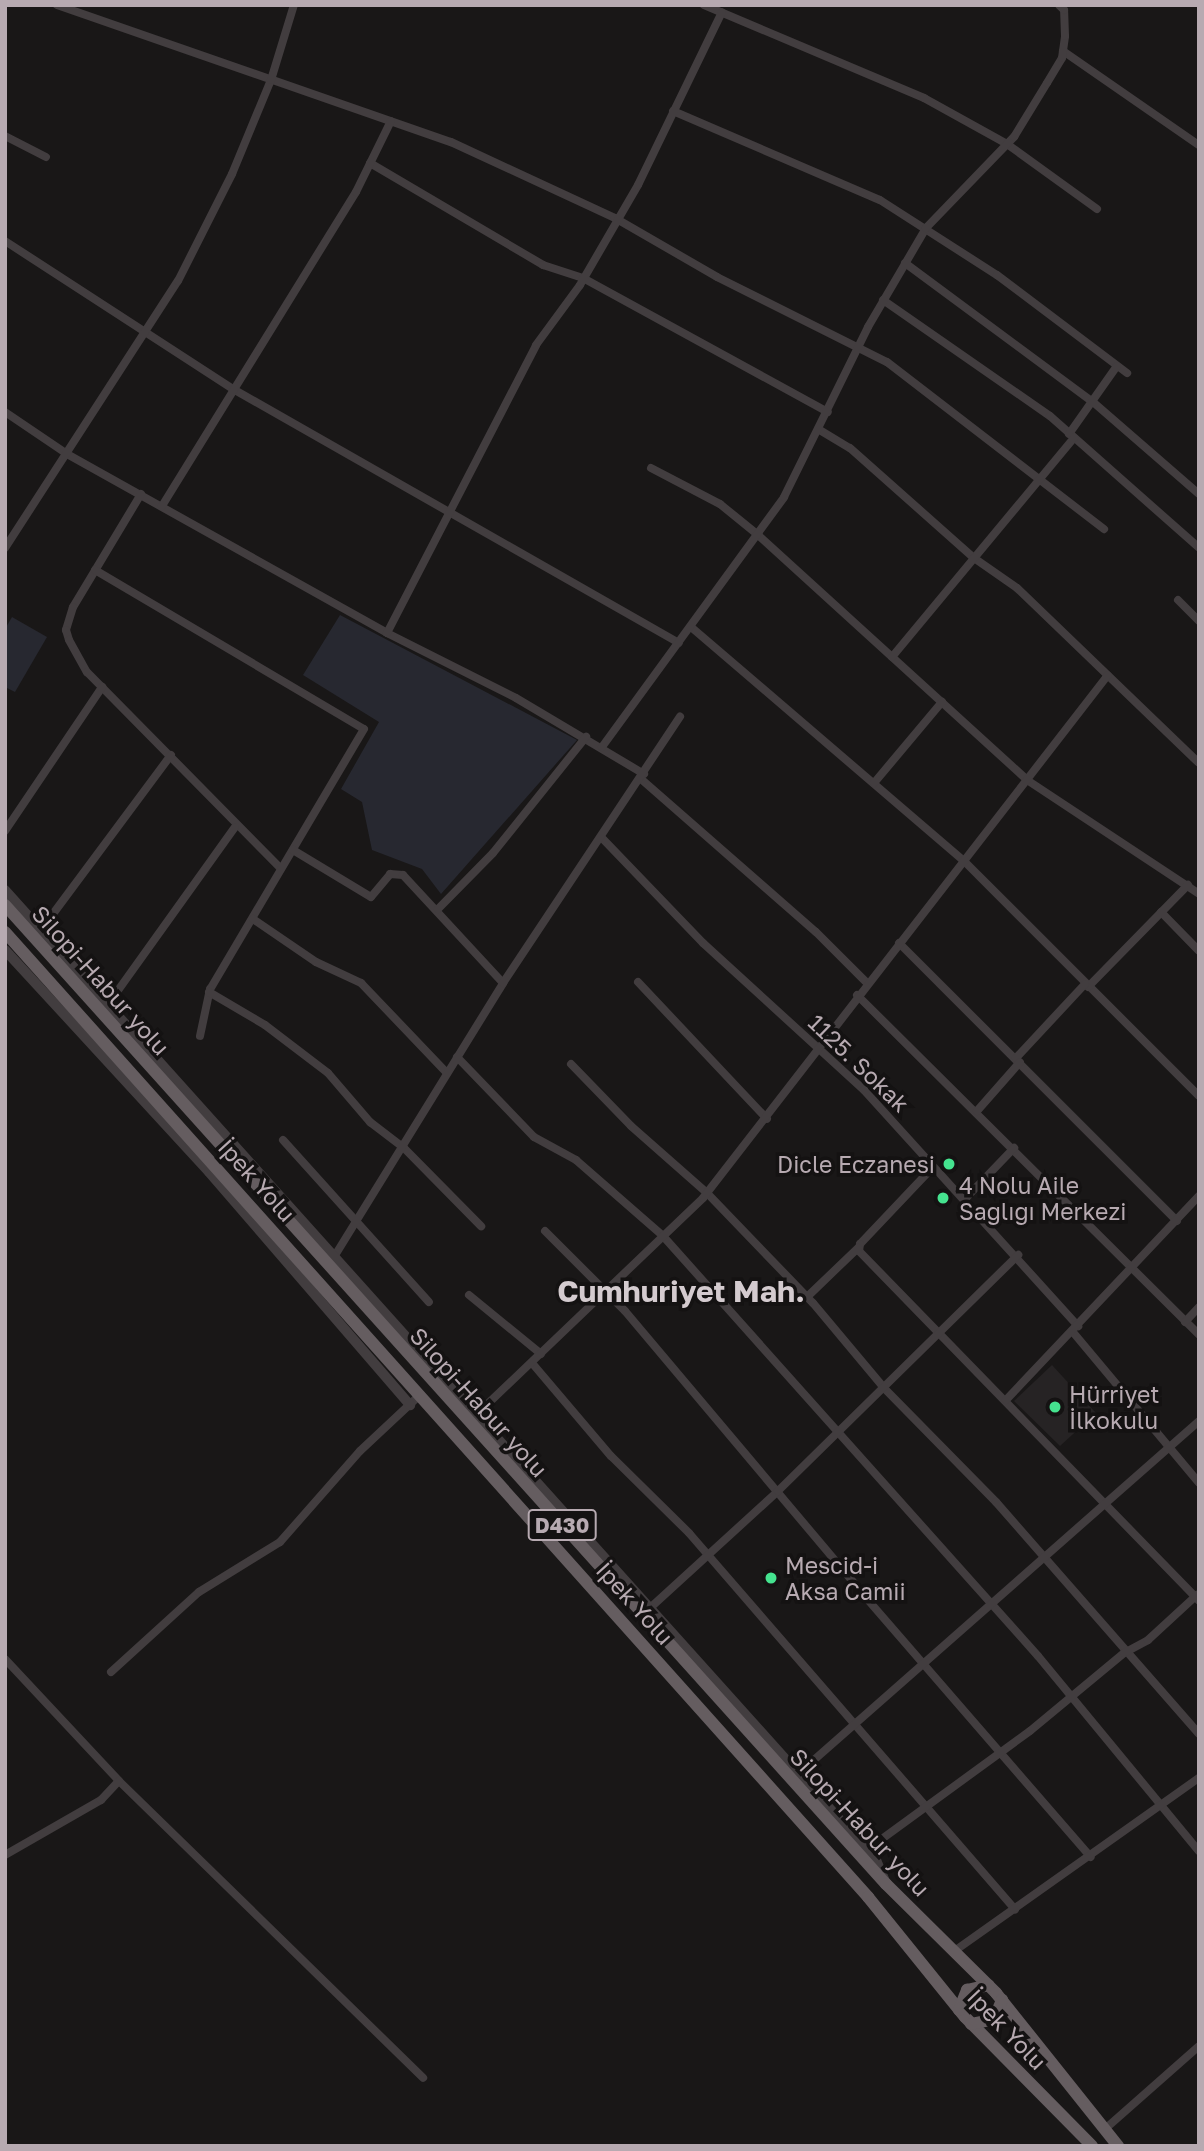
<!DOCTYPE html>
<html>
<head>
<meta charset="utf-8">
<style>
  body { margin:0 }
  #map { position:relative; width:1204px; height:2151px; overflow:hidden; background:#191717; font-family:"Golos Text",sans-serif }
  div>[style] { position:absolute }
  .built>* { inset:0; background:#262324 }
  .green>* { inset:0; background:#272830 }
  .minor>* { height:8px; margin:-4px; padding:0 4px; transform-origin:4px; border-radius:4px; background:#423d3f }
  .tertiary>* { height:10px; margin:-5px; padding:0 5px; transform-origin:5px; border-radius:5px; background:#423d3f }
  .trunk>* { height:12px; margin:-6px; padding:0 6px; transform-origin:6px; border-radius:6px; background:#655d60 }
  .dots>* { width:19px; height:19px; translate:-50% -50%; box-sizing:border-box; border:4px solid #141212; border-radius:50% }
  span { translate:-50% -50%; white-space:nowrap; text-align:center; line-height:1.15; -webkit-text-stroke:7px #141212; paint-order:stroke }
  .shield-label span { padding:2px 5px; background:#141212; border:2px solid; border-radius:5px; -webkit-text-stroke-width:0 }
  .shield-label { font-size:21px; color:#b7aab1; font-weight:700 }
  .street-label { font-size:23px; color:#b7aab1 }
  .poi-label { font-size:23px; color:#b7aab1 }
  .right { translate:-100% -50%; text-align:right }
  .left { translate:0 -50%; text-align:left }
  .district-label { font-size:30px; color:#d4cbcf; font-weight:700 }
  .frame { position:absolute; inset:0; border:7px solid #b7aab1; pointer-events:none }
</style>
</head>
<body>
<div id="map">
  <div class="built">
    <div style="clip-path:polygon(1052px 1365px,1096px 1413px,1060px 1446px,1014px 1401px)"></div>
  </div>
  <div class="green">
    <div style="clip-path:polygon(340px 615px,577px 740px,441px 894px,422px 869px,372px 850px,362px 802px,341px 789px,379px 722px,303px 675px)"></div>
    <div style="clip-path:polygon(12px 617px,47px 637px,15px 692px,5px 687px,5px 629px)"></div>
  </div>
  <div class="minor">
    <div style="left:57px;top:5px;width:417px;rotate:19.2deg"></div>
    <div style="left:451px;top:142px;width:181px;rotate:24.9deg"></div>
    <div style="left:615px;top:218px;width:118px;rotate:30deg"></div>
    <div style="left:717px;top:277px;width:190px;rotate:26.6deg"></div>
    <div style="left:887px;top:362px;width:274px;rotate:37.6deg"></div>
    <div style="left:704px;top:5px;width:239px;rotate:22.9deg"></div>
    <div style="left:924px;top:98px;width:95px;rotate:29deg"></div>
    <div style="left:1007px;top:144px;width:111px;rotate:35.8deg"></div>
    <div style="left:1063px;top:51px;width:165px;rotate:34.7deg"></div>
    <div style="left:673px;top:111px;width:225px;rotate:23.3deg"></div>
    <div style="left:880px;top:200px;width:139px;rotate:32.7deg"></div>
    <div style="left:997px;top:275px;width:163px;rotate:37deg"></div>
    <div style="left:5px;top:136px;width:46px;rotate:27.1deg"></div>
    <div style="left:370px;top:163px;width:201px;rotate:30.5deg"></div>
    <div style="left:543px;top:265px;width:42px;rotate:18deg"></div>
    <div style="left:583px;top:278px;width:279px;rotate:28.7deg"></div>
    <div style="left:5px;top:241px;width:272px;rotate:33deg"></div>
    <div style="left:233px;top:389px;width:513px;rotate:29.66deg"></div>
    <div style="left:905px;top:263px;width:234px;rotate:36.5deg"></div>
    <div style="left:1093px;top:402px;width:140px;rotate:41deg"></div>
    <div style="left:883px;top:300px;width:203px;rotate:34.8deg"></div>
    <div style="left:1050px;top:416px;width:199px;rotate:41.5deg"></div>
    <div style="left:5px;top:412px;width:75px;rotate:34.1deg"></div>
    <div style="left:67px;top:454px;width:367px;rotate:29.2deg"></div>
    <div style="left:387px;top:633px;width:144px;rotate:26.7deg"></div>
    <div style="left:516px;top:698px;width:149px;rotate:30.7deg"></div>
    <div style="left:818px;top:429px;width:37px;rotate:31deg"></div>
    <div style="left:850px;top:448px;width:166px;rotate:41.6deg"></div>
    <div style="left:974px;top:558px;width:52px;rotate:34.9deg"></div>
    <div style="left:1017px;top:588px;width:252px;rotate:43.9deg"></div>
    <div style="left:1069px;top:434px;width:83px;rotate:-54.8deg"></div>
    <div style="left:651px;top:468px;width:78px;rotate:27.6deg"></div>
    <div style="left:720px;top:504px;width:49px;rotate:39.2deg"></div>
    <div style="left:758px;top:535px;width:364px;rotate:42.3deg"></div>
    <div style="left:1027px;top:780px;width:206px;rotate:33.5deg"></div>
    <div style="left:141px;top:494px;width:132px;rotate:121deg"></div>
    <div style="left:73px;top:607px;width:24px;rotate:107deg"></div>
    <div style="left:66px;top:630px;width:10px;rotate:73deg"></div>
    <div style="left:69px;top:640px;width:37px;rotate:61deg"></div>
    <div style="left:87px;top:672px;width:276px;rotate:45.4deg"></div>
    <div style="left:162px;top:506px;width:369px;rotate:-58.3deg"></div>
    <div style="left:356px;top:192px;width:79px;rotate:-63.8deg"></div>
    <div style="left:5px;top:548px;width:318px;rotate:-57.1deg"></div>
    <div style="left:178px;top:281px;width:120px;rotate:-63.2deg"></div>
    <div style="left:232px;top:174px;width:102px;rotate:-67.5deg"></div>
    <div style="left:271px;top:80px;width:78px;rotate:-73deg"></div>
    <div style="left:95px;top:570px;width:312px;rotate:30.6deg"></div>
    <div style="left:364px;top:729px;width:302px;rotate:120.6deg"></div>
    <div style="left:210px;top:989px;width:48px;rotate:102deg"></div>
    <div style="left:1178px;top:600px;width:30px;rotate:45deg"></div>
    <div style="left:691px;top:627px;width:358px;rotate:40.6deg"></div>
    <div style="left:963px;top:860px;width:334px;rotate:45deg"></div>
    <div style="left:387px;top:633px;width:324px;rotate:-62.6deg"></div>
    <div style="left:536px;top:345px;width:74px;rotate:-53.7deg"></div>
    <div style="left:580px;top:285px;width:116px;rotate:-59.9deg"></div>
    <div style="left:638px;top:185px;width:192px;rotate:-64.1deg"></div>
    <div style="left:892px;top:657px;width:285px;rotate:-50.3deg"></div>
    <div style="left:602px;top:747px;width:309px;rotate:-53.9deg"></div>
    <div style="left:784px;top:497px;width:190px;rotate:-63.7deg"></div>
    <div style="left:868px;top:327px;width:115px;rotate:-59.6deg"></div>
    <div style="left:926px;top:228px;width:127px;rotate:-46deg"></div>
    <div style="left:1014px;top:137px;width:63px;rotate:-58.6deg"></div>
    <div style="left:1047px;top:83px;width:29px;rotate:-59deg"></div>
    <div style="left:1062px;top:58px;width:22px;rotate:-82deg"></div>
    <div style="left:1065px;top:36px;width:26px;rotate:-92deg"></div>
    <div style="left:1064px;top:10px;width:7px;rotate:-135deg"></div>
    <div style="left:641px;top:779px;width:232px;rotate:41.2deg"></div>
    <div style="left:816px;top:932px;width:72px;rotate:45deg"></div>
    <div style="left:874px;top:783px;width:106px;rotate:-50deg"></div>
    <div style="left:5px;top:831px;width:174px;rotate:-56deg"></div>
    <div style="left:602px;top:838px;width:146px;rotate:46.1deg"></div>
    <div style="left:703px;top:943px;width:218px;rotate:42.4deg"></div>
    <div style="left:864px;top:1090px;width:319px;rotate:47.8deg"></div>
    <div style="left:293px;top:850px;width:91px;rotate:31.1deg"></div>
    <div style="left:371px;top:897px;width:30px;rotate:-50deg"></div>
    <div style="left:390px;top:874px;width:13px;rotate:4deg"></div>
    <div style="left:403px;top:875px;width:147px;rotate:47.2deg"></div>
    <div style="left:438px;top:909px;width:78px;rotate:-45.5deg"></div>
    <div style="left:493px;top:853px;width:149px;rotate:-51.3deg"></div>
    <div style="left:1161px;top:912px;width:54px;rotate:45.7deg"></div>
    <div style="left:253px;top:919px;width:76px;rotate:34.3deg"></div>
    <div style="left:316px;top:962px;width:50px;rotate:25deg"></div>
    <div style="left:361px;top:983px;width:124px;rotate:46.3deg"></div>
    <div style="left:41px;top:930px;width:218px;rotate:-53.4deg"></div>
    <div style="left:899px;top:943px;width:393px;rotate:45deg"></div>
    <div style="left:638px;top:982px;width:188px;rotate:46.7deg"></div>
    <div style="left:1088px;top:987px;width:143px;rotate:-45.6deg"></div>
    <div style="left:209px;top:992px;width:65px;rotate:30.5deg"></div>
    <div style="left:265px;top:1025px;width:79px;rotate:37.3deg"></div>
    <div style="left:328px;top:1073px;width:65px;rotate:49.4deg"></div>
    <div style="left:370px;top:1122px;width:43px;rotate:37.4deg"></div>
    <div style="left:404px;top:1148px;width:110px;rotate:45.4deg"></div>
    <div style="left:857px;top:995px;width:482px;rotate:44.8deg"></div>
    <div style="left:109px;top:1003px;width:216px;rotate:-54.4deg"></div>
    <div style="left:457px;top:1057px;width:111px;rotate:46.1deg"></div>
    <div style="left:534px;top:1137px;width:48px;rotate:28.7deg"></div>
    <div style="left:576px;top:1160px;width:116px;rotate:41.1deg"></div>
    <div style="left:663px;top:1236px;width:563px;rotate:48.24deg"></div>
    <div style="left:1038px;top:1656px;width:253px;rotate:50.5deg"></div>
    <div style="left:1016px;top:1058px;width:101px;rotate:-47deg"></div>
    <div style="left:571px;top:1064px;width:86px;rotate:45.9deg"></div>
    <div style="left:631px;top:1126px;width:101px;rotate:41.4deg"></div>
    <div style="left:707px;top:1193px;width:153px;rotate:46.1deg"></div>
    <div style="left:813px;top:1303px;width:111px;rotate:50.1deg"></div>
    <div style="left:884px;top:1388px;width:160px;rotate:45.5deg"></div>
    <div style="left:996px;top:1502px;width:308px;rotate:48.8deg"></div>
    <div style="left:977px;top:1111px;width:65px;rotate:-48.7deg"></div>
    <div style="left:283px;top:1140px;width:218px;rotate:48deg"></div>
    <div style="left:933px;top:1167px;width:106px;rotate:133.5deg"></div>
    <div style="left:860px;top:1244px;width:7px;rotate:98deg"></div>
    <div style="left:859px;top:1251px;width:488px;rotate:45.8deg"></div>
    <div style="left:965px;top:1199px;width:71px;rotate:-46.1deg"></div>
    <div style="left:545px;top:1231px;width:113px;rotate:45deg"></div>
    <div style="left:625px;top:1311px;width:378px;rotate:49.9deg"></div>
    <div style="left:868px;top:1600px;width:340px;rotate:49.1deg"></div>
    <div style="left:334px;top:1257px;width:322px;rotate:-58.3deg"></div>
    <div style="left:503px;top:983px;width:320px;rotate:-56.4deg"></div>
    <div style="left:469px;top:1295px;width:93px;rotate:39.3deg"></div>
    <div style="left:807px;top:1297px;width:71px;rotate:-43.9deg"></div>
    <div style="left:1185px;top:1322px;width:21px;rotate:-47deg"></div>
    <div style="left:1072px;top:1331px;width:198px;rotate:50.1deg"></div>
    <div style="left:532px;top:1363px;width:122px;rotate:49.7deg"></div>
    <div style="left:611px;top:1456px;width:110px;rotate:44.6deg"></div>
    <div style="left:689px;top:1533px;width:498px;rotate:49.1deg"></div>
    <div style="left:1006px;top:1400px;width:281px;rotate:-46.6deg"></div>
    <div style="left:476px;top:1415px;width:314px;rotate:-43.7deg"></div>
    <div style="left:703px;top:1198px;width:661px;rotate:-52.25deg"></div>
    <div style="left:650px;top:1608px;width:173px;rotate:-42.4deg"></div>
    <div style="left:778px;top:1491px;width:337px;rotate:-44.5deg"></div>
    <div style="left:5px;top:1659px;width:167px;rotate:46.9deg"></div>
    <div style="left:119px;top:1781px;width:425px;rotate:44.3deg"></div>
    <div style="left:111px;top:1672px;width:119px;rotate:-42.3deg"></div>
    <div style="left:199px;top:1592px;width:95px;rotate:-31.7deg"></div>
    <div style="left:280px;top:1542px;width:121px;rotate:-48.7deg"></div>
    <div style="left:360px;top:1451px;width:83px;rotate:-43.1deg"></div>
    <div style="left:798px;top:1774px;width:534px;rotate:-41.36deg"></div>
    <div style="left:864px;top:1852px;width:205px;rotate:-36.1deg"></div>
    <div style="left:1030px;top:1731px;width:122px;rotate:-39.7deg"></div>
    <div style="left:1124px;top:1653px;width:27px;rotate:-28deg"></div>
    <div style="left:1148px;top:1640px;width:67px;rotate:-42.6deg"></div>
    <div style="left:5px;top:1855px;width:111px;rotate:-29.8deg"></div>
    <div style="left:101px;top:1800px;width:26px;rotate:-47deg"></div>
    <div style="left:953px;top:1952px;width:301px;rotate:-35.3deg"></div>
    <div style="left:1105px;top:2129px;width:125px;rotate:-41.4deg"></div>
  </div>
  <div class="tertiary">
    <div style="left:5px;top:890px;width:1304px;rotate:48.08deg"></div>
    <div style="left:876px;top:1860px;width:25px;rotate:67deg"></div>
    <div style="left:5px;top:950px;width:301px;rotate:47.4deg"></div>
    <div style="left:209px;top:1172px;width:308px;rotate:49.2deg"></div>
  </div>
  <div class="trunk">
    <div style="left:5px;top:905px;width:1317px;rotate:48.02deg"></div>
    <div style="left:886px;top:1884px;width:155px;rotate:44.7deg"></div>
    <div style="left:996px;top:1993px;width:196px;rotate:51.4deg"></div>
    <div style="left:5px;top:932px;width:1295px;rotate:48.19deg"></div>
    <div style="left:868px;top:1897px;width:154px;rotate:51.1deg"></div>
    <div style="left:965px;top:2017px;width:181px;rotate:45.4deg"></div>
    <div style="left:959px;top:2010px;width:22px;rotate:-68deg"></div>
    <div style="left:967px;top:1990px;width:22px;rotate:-13deg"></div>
    <div style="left:971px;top:2024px;width:24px;rotate:-12deg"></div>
    <div style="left:994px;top:2019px;width:21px;rotate:-67deg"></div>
  </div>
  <div class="dots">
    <div style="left:949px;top:1164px;background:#45e38f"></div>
    <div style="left:943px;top:1198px;background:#45e38f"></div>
    <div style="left:1055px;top:1407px;background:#45e38f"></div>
    <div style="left:771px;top:1578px;background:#45e38f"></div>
  </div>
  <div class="shield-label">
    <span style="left:562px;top:1525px">D430</span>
  </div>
  <div class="street-label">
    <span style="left:101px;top:980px;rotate:48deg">Silopi-Habur yolu</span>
    <span style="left:859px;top:1063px;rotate:44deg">1125. Sokak</span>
    <span style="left:257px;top:1180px;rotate:48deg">İpek Yolu</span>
    <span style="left:479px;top:1402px;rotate:48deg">Silopi-Habur yolu</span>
    <span style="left:635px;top:1603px;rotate:48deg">İpek Yolu</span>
    <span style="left:860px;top:1822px;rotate:47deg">Silopi-Habur yolu</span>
    <span style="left:1007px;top:2029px;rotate:46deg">İpek Yolu</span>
  </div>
  <div class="poi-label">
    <span class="right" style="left:935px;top:1164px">Dicle Eczanesi</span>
    <span class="left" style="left:959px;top:1198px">4 Nolu Aile<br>Sağlığı Merkezi</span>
    <span class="left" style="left:1069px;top:1407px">Hürriyet<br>İlkokulu</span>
    <span class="left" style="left:785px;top:1578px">Mescid-i<br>Aksa Camii</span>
  </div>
  <div class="district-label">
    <span style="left:681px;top:1291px">Cumhuriyet Mah.</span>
  </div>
  <div class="frame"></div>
</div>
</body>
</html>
